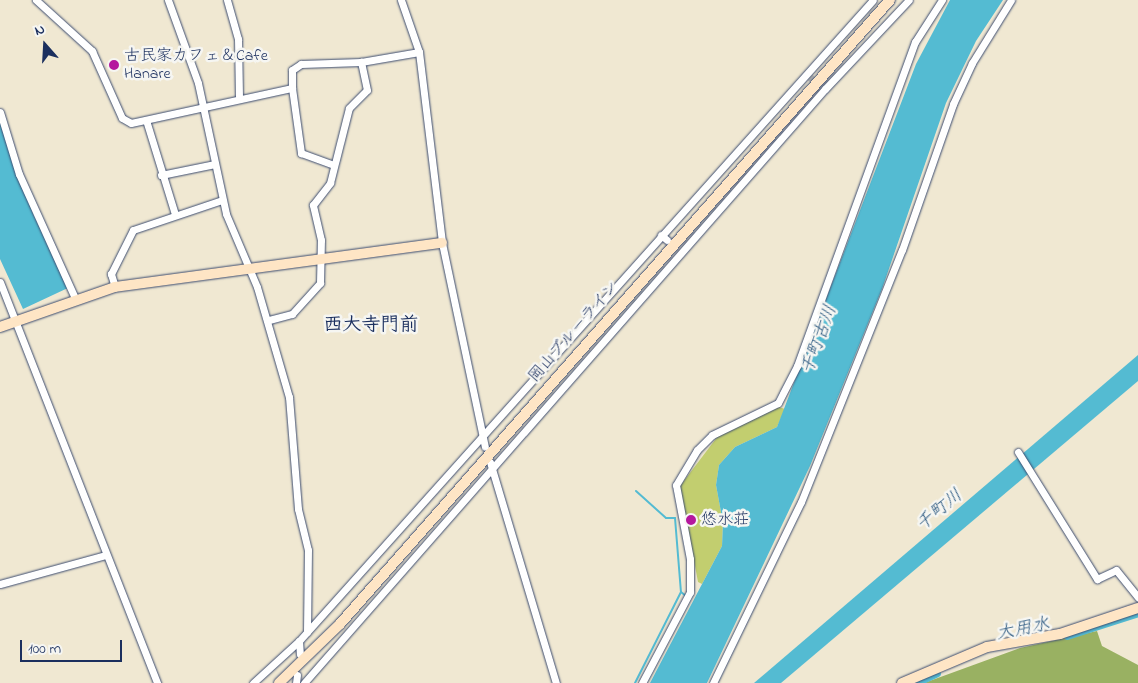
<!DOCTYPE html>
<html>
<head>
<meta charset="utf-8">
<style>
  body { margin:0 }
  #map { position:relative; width:1138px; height:683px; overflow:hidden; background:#f0e8d2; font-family:"Indie Flower","Klee One",sans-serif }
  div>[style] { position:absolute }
  .green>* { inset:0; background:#c2ce6f }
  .forest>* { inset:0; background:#99b162 }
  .water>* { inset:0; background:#54bbd2 }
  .stream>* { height:2px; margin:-1px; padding:0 1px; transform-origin:1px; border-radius:1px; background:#54bbd2 }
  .canal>* { height:7px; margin:-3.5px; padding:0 3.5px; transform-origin:3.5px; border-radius:3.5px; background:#54bbd2 }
  .street-tunnel>* { height:7px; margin-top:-3.5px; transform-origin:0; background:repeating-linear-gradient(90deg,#c5c3bb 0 7px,transparent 0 10.5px) }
  .roads { filter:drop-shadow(0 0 1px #3b4b6f) drop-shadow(0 0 1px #3b4b6f) }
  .street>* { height:7px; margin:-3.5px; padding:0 3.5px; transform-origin:3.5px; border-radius:3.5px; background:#fff }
  .secondary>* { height:10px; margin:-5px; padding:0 5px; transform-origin:5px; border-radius:5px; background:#fee5c5 }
  .dots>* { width:14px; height:14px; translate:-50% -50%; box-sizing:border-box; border:2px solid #f6f6f2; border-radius:50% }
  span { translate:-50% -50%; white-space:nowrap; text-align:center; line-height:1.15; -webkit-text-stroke:5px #f6f6f2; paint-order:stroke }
  .poi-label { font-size:16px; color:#1b2f5e }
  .left { translate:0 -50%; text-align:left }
  .street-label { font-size:16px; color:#1b2f5e }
  .water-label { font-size:18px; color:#2c5981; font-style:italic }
  .quarter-label { font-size:19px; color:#1b2f5e; font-weight:700 }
  .north { position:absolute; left:20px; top:20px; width:50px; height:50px; -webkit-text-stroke:4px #f6f6f2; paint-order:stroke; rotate:341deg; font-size:14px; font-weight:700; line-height:20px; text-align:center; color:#1b2f5e }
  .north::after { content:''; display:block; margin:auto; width:18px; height:22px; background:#1b2f5e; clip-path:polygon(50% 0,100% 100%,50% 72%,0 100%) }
  .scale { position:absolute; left:20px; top:640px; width:102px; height:22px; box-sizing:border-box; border:2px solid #1b2f5e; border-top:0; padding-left:6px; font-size:15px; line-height:18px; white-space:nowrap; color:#1b2f5e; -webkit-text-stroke:4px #f6f6f2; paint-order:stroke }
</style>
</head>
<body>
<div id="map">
  <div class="green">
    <div style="clip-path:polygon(779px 407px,785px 409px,777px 427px,735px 447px,719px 465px,716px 485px,723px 523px,722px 546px,702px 584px,698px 582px,680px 486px,718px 436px)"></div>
  </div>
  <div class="forest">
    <div style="clip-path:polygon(1097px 631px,1102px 646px,1138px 665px,1138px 683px,924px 683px,1020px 648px)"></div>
  </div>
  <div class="water">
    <div style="clip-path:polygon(950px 0,1003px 0,976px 41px,946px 103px,882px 289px,810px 466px,707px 683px,650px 683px,722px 546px,723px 523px,716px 485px,719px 465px,735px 447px,777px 427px,916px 64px)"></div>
    <div style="clip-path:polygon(0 121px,34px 216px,70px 287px,23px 309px,0 259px)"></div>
    <div style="clip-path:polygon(1138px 355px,1138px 381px,781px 683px,754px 683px)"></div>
  </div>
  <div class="stream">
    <div style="left:636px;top:491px;width:40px;rotate:42deg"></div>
    <div style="left:666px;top:518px;width:9px"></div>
    <div style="left:675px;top:518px;width:74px;rotate:85.4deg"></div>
    <div style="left:681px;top:592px;width:6px;rotate:39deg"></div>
    <div style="left:635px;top:683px;width:102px;rotate:-63.2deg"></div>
  </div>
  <div class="canal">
    <div style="left:1067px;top:636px;width:75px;rotate:-17.9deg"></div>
    <div style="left:916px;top:683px;width:23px;rotate:-25deg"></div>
  </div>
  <div class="street-tunnel">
    <div style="left:810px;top:77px;width:13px;rotate:39deg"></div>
  </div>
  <div class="roads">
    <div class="street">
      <div style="left:36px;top:0;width:76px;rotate:42.3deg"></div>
      <div style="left:92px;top:51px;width:73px;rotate:65.9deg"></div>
      <div style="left:122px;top:118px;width:10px;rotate:29deg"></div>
      <div style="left:131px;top:123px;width:165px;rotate:-12.3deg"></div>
      <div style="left:292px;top:88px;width:18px;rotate:-90deg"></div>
      <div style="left:292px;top:70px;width:11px;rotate:-34deg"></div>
      <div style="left:301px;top:64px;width:60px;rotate:-1.9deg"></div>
      <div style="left:361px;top:62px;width:59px;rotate:-9.8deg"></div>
      <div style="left:168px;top:0;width:88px;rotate:70.1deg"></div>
      <div style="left:198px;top:83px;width:134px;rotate:77.9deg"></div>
      <div style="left:226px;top:214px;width:79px;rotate:67deg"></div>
      <div style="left:257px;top:287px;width:115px;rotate:73.8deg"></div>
      <div style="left:289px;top:397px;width:112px;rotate:85.4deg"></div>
      <div style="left:298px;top:509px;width:42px;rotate:76.3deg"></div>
      <div style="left:308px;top:550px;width:82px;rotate:90.7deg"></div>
      <div style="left:227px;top:0;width:41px;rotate:74.2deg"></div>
      <div style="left:238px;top:39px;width:57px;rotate:89deg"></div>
      <div style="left:401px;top:0;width:55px;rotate:70.9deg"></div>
      <div style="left:419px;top:52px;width:192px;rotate:83.1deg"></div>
      <div style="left:442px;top:243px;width:208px;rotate:78.1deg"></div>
      <div style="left:292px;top:88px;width:66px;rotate:82.1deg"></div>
      <div style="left:301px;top:153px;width:35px;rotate:20deg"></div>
      <div style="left:0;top:112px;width:65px;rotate:73deg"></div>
      <div style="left:19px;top:174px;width:136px;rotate:65.7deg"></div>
      <div style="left:146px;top:120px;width:98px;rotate:72.9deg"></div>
      <div style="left:161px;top:175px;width:55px;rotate:-11.5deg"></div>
      <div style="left:661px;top:235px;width:8px;rotate:40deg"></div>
      <div style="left:0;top:282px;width:431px;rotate:68.6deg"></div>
      <div style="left:115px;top:287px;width:14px;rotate:-107deg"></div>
      <div style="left:111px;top:274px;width:49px;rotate:-63.4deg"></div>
      <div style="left:133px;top:230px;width:94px;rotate:-18.6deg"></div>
      <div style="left:269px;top:320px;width:24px;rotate:-15deg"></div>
      <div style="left:292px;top:314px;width:42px;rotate:-47.9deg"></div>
      <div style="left:320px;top:283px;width:43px;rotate:-88.7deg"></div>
      <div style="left:321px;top:240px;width:36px;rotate:-103deg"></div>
      <div style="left:313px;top:205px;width:28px;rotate:-52deg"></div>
      <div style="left:330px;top:183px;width:77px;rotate:-75.8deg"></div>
      <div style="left:349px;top:108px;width:25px;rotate:-45deg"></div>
      <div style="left:367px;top:90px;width:29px;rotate:-102deg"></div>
      <div style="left:1018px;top:452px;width:150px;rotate:58.1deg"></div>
      <div style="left:1097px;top:579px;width:21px;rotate:-25deg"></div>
      <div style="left:1116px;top:570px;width:35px;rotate:51deg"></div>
      <div style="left:490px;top:462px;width:231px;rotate:73.4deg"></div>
      <div style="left:0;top:584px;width:110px;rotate:-15.3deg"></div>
      <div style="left:299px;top:641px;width:13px;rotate:86deg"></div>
      <div style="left:253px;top:683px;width:62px;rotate:-42.4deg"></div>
      <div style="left:299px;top:641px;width:860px;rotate:-48.16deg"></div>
      <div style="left:296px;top:683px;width:8px;rotate:-83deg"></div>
      <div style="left:304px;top:683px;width:790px;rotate:-48.75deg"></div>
      <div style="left:825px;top:89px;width:122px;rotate:-46.7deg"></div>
      <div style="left:642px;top:683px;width:103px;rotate:-62.2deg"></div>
      <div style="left:690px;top:592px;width:33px;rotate:-90deg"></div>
      <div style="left:690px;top:559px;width:75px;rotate:-100.7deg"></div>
      <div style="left:676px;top:485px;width:41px;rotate:-59deg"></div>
      <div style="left:697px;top:450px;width:21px;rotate:-45deg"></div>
      <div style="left:712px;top:435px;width:73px;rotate:-25.9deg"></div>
      <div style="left:778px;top:403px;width:42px;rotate:-62.8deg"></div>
      <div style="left:797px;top:366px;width:345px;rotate:-70deg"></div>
      <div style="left:915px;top:42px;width:50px;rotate:-57.3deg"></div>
      <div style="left:713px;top:683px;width:201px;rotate:-64.1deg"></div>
      <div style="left:801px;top:502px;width:271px;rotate:-68.2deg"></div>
      <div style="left:902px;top:250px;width:155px;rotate:-70.7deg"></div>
      <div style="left:953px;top:104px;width:45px;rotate:-65.1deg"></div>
      <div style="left:972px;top:63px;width:74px;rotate:-58.2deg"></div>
    </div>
    <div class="secondary">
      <div style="left:0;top:327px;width:122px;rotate:-19.2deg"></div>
      <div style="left:115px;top:287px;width:330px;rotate:-7.7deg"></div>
      <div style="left:279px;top:683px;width:85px;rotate:-44deg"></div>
      <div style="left:340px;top:624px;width:832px;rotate:-48.61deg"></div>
      <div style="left:902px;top:683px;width:92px;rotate:-23deg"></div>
      <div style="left:987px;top:647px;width:74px;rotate:-10.1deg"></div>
      <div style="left:1060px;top:634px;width:82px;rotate:-18.4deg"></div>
    </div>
  </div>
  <div class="dots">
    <div style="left:114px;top:65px;background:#b5179e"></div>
    <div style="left:691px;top:520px;background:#b5179e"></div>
  </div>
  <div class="poi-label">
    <span class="left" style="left:124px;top:65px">古民家カフェ＆Cafe<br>Hanare</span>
    <span class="left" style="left:701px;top:520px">悠水荘</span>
  </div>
  <div class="street-label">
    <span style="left:574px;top:332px;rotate:-49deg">岡山ブルーライン</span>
  </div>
  <div class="water-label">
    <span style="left:820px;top:340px;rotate:-70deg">千町古川</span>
    <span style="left:940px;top:511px;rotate:-40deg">千町川</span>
    <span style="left:1023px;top:630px;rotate:-11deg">大用水</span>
  </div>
  <div class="quarter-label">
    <span style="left:371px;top:326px">西大寺門前</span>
  </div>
  <div class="north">N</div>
  <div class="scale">100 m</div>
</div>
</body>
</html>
